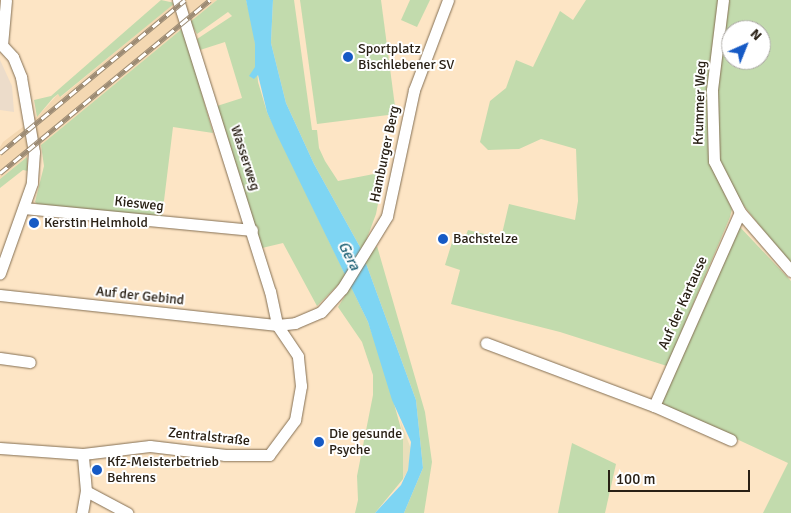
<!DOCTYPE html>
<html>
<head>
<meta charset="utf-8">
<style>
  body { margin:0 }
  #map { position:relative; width:791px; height:513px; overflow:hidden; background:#fde5c5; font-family:Signika,sans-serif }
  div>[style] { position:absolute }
  .built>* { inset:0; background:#f4d8b2 }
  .education>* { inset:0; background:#ecdcca }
  .green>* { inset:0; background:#c2dbad }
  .sand>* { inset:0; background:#e9dfba }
  .water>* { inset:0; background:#7ed5f3 }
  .roads { filter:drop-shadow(0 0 1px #846f53) drop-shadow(0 0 1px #846f53) }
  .street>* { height:11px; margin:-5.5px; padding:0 5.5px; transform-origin:5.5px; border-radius:5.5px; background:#fff }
  .rail>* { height:5px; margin-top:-2.5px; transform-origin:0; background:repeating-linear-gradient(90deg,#fff 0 9px,#9c8b74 0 18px); box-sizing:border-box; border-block:1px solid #9c8b74 }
  .dots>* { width:14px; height:14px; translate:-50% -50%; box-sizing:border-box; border:2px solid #fff; border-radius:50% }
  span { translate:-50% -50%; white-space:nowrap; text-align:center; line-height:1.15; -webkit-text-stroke:4px #fff; paint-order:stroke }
  .poi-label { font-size:14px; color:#292015 }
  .left { translate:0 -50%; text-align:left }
  .street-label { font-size:14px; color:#292015 }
  .water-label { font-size:15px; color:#165c71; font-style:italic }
  .north { position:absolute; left:721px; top:20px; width:50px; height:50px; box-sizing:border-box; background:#fff; border:1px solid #a9a6a1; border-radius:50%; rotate:44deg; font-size:14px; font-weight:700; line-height:20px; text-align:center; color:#292015 }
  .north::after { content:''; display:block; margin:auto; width:18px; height:22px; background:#165ac5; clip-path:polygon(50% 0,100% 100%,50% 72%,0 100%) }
  .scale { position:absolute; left:608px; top:470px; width:142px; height:22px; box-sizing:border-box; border:2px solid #292015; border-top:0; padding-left:6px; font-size:15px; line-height:18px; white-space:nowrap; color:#292015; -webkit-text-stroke:4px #fff; paint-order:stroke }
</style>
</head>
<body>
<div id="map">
  <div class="built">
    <div style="clip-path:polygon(178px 0,217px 0,0 179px,0 147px,3px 142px,40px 114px,58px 94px,61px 97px)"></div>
  </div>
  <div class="education">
    <div style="clip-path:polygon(0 60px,12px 86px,14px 112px,0 110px)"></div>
  </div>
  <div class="green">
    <div style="clip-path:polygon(161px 0,175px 3px,60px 97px,58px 94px,53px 98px,37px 117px,34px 100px,51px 96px)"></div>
    <div style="clip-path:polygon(217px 0,246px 0,254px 31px,258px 82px,267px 112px,368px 322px,385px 371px,403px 436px,403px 479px,375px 513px,355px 513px,358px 500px,357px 476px,373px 395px,373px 375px,362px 342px,338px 307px,345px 296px,340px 283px,317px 306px,283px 243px,262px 248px,217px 106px,242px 98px,225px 42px,200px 50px,197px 39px,232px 16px,228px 12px,197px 34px,190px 22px)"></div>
    <div style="clip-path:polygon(273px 0,294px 0,312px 130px,317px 130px,319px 148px,325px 161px,338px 181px,384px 172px,376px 214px,367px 238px,373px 251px,377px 246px,425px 412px,432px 462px,424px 513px,404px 513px,423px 468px,416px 400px,360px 247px,314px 164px,286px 103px,271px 43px)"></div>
    <div style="clip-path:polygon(300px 0,381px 0,396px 114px,317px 124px)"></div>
    <div style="clip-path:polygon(410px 0,430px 0,417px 27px,401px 20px)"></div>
    <div style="clip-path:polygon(evenodd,586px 0,720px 0,716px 87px,726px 0,791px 0,791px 265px,709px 162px,732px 209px,730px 217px,667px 366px,560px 332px,451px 304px,460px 270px,445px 265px,453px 239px,464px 240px,468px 230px,501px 238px,509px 204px,575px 220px,578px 201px,576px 149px,541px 139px,519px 149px,488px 150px,480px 142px,490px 101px,506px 88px,516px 60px,533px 67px,560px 11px,573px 20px,586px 0,731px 30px,761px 30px,761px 60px,731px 60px,731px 30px)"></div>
    <div style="clip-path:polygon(183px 28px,213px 133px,173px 127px,162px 217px,38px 205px,35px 202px,44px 166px,41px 145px)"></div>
    <div style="clip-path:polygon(27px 157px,28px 171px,23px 170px,0 188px,0 179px)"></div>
    <div style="clip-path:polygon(739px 226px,791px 281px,791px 513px,763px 513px,788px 463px,659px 403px)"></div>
    <div style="clip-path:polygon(572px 443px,616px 464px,605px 513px,558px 513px)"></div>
  </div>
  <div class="sand">
    <div style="clip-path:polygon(400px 420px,411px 449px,408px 470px,403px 479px,403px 436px)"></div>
  </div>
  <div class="water">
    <div style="clip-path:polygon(246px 0,273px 0,271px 43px,286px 103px,314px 164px,360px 247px,416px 400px,423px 468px,404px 513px,375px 513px,401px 485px,408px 470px,411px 442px,392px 400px,368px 322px,277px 135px,267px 112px,258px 75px,254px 79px,249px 76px,255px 67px,255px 44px)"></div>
  </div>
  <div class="roads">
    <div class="street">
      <div style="left:178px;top:0;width:305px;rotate:72.5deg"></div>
      <div style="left:270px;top:291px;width:35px;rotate:78deg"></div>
      <div style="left:723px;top:0;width:91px;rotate:97deg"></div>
      <div style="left:712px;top:90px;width:71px;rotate:88.4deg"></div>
      <div style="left:714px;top:161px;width:57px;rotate:63deg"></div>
      <div style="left:740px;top:212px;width:78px;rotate:49.2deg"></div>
      <div style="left:0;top:43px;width:19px;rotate:47deg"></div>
      <div style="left:13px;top:57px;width:22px;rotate:68deg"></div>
      <div style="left:21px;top:77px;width:76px;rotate:80.2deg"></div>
      <div style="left:34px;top:152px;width:31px;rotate:94deg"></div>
      <div style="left:32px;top:183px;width:96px;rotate:109.6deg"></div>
      <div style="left:2px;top:45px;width:45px;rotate:-84.9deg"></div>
      <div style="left:24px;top:208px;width:229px;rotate:5.5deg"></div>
      <div style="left:0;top:295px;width:279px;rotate:6.2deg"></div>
      <div style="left:277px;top:325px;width:18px;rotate:-6deg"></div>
      <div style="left:295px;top:323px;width:28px;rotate:-23deg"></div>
      <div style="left:321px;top:312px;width:31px;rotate:-48deg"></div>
      <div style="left:342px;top:289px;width:86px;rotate:-58.3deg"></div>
      <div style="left:387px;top:216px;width:129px;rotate:-77.9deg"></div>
      <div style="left:414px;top:90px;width:96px;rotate:-69.3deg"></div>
      <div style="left:486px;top:343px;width:179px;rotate:20.6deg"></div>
      <div style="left:654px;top:406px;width:84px;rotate:23.8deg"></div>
      <div style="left:0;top:358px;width:30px;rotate:8deg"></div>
      <div style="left:654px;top:406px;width:212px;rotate:-66.1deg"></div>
      <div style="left:0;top:448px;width:83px;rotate:4.1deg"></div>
      <div style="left:83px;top:454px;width:67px;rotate:-6.8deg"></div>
      <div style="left:150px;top:446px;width:76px;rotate:6.8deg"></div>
      <div style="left:225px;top:455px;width:44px"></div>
      <div style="left:269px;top:455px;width:44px;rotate:-53.4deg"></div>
      <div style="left:295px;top:420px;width:35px;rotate:-80deg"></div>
      <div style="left:301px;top:386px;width:30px;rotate:-96deg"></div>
      <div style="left:298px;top:356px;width:37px;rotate:-124deg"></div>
      <div style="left:86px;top:491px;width:47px;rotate:28.2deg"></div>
      <div style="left:82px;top:513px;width:22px;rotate:-80deg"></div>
      <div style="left:86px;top:491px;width:37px;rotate:-95deg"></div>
    </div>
  </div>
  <div class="rail">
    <div style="left:0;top:153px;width:240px;rotate:-39.6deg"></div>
    <div style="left:0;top:173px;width:272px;rotate:-39.5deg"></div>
  </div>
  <div class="dots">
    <div style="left:348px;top:57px;background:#165ac5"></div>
    <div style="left:34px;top:223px;background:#165ac5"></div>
    <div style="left:443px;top:239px;background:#165ac5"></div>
    <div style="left:319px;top:442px;background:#165ac5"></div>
    <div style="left:97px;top:470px;background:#165ac5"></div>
  </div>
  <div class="poi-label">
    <span class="left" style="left:358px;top:57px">Sportplatz<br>Bischlebener SV</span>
    <span class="left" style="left:44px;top:223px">Kerstin Helmhold</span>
    <span class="left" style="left:453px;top:239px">Bachstelze</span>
    <span class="left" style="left:329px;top:442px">Die gesunde<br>Psyche</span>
    <span class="left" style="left:107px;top:470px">Kfz-Meisterbetrieb<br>Behrens</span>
  </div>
  <div class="street-label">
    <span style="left:700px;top:103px;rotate:-88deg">Krummer Weg</span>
    <span style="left:385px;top:154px;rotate:-78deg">Hamburger Berg</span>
    <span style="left:245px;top:158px;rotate:72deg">Wasserweg</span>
    <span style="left:139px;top:204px;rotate:6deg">Kiesweg</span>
    <span style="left:140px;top:296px;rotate:6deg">Auf der Gebind</span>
    <span style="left:683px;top:303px;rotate:-66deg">Auf der Kartause</span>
    <span style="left:209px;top:437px;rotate:6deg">Zentralstraße</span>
  </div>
  <div class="water-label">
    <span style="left:349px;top:256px;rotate:63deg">Gera</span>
  </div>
  <div class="north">N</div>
  <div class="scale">100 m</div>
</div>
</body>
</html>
